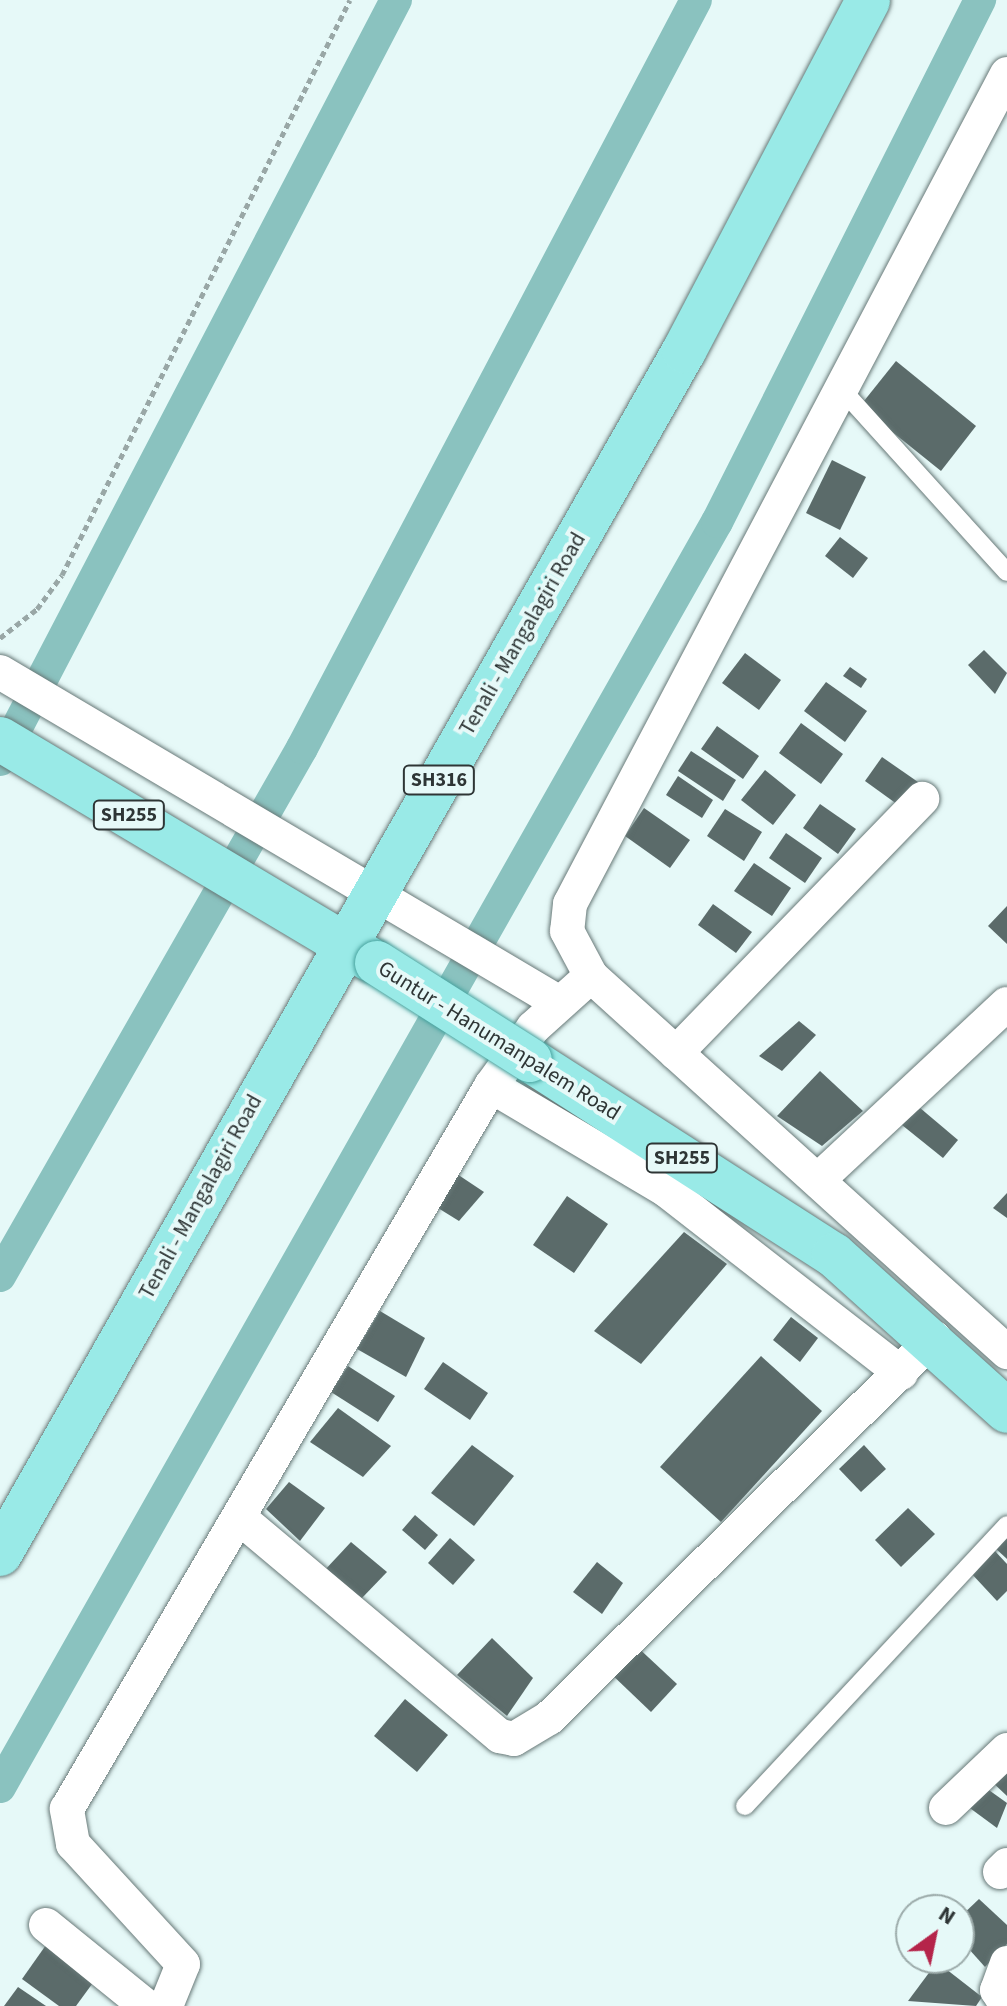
<!DOCTYPE html>
<html>
<head>
<meta charset="utf-8">
<style>
  body { margin:0 }
  #map { position:relative; width:1007px; height:2006px; overflow:hidden; background:#e6f9f8; font-family:"Source Sans 3",sans-serif }
  div>[style] { position:absolute }
  .canal>* { height:32px; margin:-16px; padding:0 16px; transform-origin:16px; border-radius:16px; background:#8ac2bf }
  .building>* { inset:0; background:#5b6b6a }
  .path>* { height:5px; margin-top:-2.5px; transform-origin:0; background:repeating-linear-gradient(90deg,#99a7a6 0 6px,transparent 0 10px) }
  .roads { filter:drop-shadow(0 0 2px #687978) drop-shadow(0 0 2px #687978) }
  .service>* { height:18px; margin:-9px; padding:0 9px; transform-origin:9px; border-radius:9px; background:#fff }
  .minor>* { height:34px; margin:-17px; padding:0 17px; transform-origin:17px; border-radius:17px; background:#fff }
  .primary>* { height:44px; margin:-22px; padding:0 22px; transform-origin:22px; border-radius:22px; background:#99eae7 }
  .bridges { filter:drop-shadow(0 0 2px #47a29e) drop-shadow(0 0 2px #47a29e) }
  .primary-bridge>* { height:44px; margin:-22px; padding:0 22px; transform-origin:22px; border-radius:22px; background:#99eae7 }
  span { translate:-50% -50%; white-space:nowrap; text-align:center; line-height:1.15; -webkit-text-stroke:8px #e6f9f8; paint-order:stroke }
  .shield-label span { padding:2px 6px; background:#e6f9f8; border:2px solid; border-radius:6px; -webkit-text-stroke-width:0 }
  .shield-label { font-size:20px; color:#2e3535; font-weight:700 }
  .street-label { font-size:22px; color:#2e3535 }
  .north { position:absolute; left:895px; top:1894px; width:80px; height:80px; box-sizing:border-box; background:#e6f9f8; border:2px solid #9cabaa; border-radius:50%; rotate:33deg; font-size:22px; font-weight:700; line-height:32px; text-align:center; color:#2e3535 }
  .north::after { content:''; display:block; margin:auto; width:28px; height:36px; background:#b5244a; clip-path:polygon(50% 0,100% 100%,50% 72%,0 100%) }
</style>
</head>
<body>
<div id="map">
  <div class="canal">
    <div style="left:0;top:760px;width:857px;rotate:-62.48deg"></div>
    <div style="left:0;top:1276px;width:608px;rotate:-60.23deg"></div>
    <div style="left:302px;top:748px;width:845px;rotate:-62.22deg"></div>
    <div style="left:0;top:1787px;width:1454px;rotate:-60.46deg"></div>
    <div style="left:717px;top:522px;width:585px;rotate:-63.26deg"></div>
  </div>
  <div class="building">
    <div style="clip-path:polygon(896px 361px,976px 426px,941px 471px,860px 406px)"></div>
    <div style="clip-path:polygon(832px 460px,866px 477px,840px 530px,806px 513px)"></div>
    <div style="clip-path:polygon(840px 537px,868px 558px,853px 578px,825px 556px)"></div>
    <div style="clip-path:polygon(984px 650px,1007px 673px,995px 694px,968px 665px)"></div>
    <div style="clip-path:polygon(745px 653px,781px 680px,759px 710px,722px 683px)"></div>
    <div style="clip-path:polygon(850px 667px,867px 679px,861px 688px,843px 676px)"></div>
    <div style="clip-path:polygon(826px 682px,867px 711px,845px 742px,804px 711px)"></div>
    <div style="clip-path:polygon(801px 723px,843px 754px,821px 784px,779px 753px)"></div>
    <div style="clip-path:polygon(717px 726px,759px 756px,743px 779px,701px 749px)"></div>
    <div style="clip-path:polygon(691px 751px,736px 780px,723px 801px,678px 771px)"></div>
    <div style="clip-path:polygon(882px 757px,918px 782px,901px 807px,865px 781px)"></div>
    <div style="clip-path:polygon(765px 770px,796px 795px,773px 825px,741px 800px)"></div>
    <div style="clip-path:polygon(678px 776px,713px 800px,702px 818px,666px 795px)"></div>
    <div style="clip-path:polygon(820px 804px,856px 829px,838px 854px,803px 828px)"></div>
    <div style="clip-path:polygon(644px 808px,690px 840px,670px 868px,625px 836px)"></div>
    <div style="clip-path:polygon(725px 809px,762px 832px,744px 861px,707px 836px)"></div>
    <div style="clip-path:polygon(786px 833px,822px 858px,805px 883px,769px 858px)"></div>
    <div style="clip-path:polygon(754px 863px,791px 888px,772px 916px,734px 891px)"></div>
    <div style="clip-path:polygon(713px 904px,752px 932px,736px 953px,698px 925px)"></div>
    <div style="clip-path:polygon(1007px 906px,1007px 944px,988px 926px)"></div>
    <div style="clip-path:polygon(799px 1021px,816px 1035px,782px 1071px,759px 1056px)"></div>
    <div style="clip-path:polygon(820px 1071px,863px 1111px,822px 1146px,777px 1116px)"></div>
    <div style="clip-path:polygon(913px 1102px,958px 1140px,943px 1158px,897px 1121px)"></div>
    <div style="clip-path:polygon(454px 1172px,484px 1192px,459px 1221px,438px 1208px)"></div>
    <div style="clip-path:polygon(1007px 1193px,1007px 1218px,993px 1208px)"></div>
    <div style="clip-path:polygon(567px 1196px,608px 1224px,574px 1273px,533px 1245px)"></div>
    <div style="clip-path:polygon(684px 1232px,727px 1264px,641px 1364px,594px 1331px)"></div>
    <div style="clip-path:polygon(380px 1311px,425px 1338px,406px 1377px,357px 1349px)"></div>
    <div style="clip-path:polygon(791px 1317px,818px 1338px,800px 1362px,773px 1340px)"></div>
    <div style="clip-path:polygon(761px 1356px,822px 1411px,721px 1522px,660px 1467px)"></div>
    <div style="clip-path:polygon(443px 1362px,488px 1393px,470px 1420px,424px 1389px)"></div>
    <div style="clip-path:polygon(348px 1366px,395px 1396px,378px 1422px,331px 1392px)"></div>
    <div style="clip-path:polygon(338px 1408px,391px 1446px,363px 1477px,310px 1442px)"></div>
    <div style="clip-path:polygon(472px 1445px,514px 1476px,474px 1526px,431px 1493px)"></div>
    <div style="clip-path:polygon(864px 1445px,886px 1469px,861px 1492px,839px 1469px)"></div>
    <div style="clip-path:polygon(289px 1482px,325px 1508px,300px 1541px,266px 1509px)"></div>
    <div style="clip-path:polygon(908px 1508px,935px 1534px,901px 1567px,875px 1540px)"></div>
    <div style="clip-path:polygon(415px 1515px,438px 1535px,425px 1550px,402px 1530px)"></div>
    <div style="clip-path:polygon(1007px 1533px,1007px 1559px,994px 1547px)"></div>
    <div style="clip-path:polygon(450px 1538px,475px 1560px,453px 1585px,428px 1563px)"></div>
    <div style="clip-path:polygon(351px 1542px,387px 1572px,361px 1599px,323px 1572px)"></div>
    <div style="clip-path:polygon(994px 1550px,1007px 1564px,1007px 1591px,997px 1601px,970px 1572px)"></div>
    <div style="clip-path:polygon(597px 1562px,623px 1583px,602px 1614px,573px 1592px)"></div>
    <div style="clip-path:polygon(492px 1638px,533px 1678px,507px 1716px,457px 1675px)"></div>
    <div style="clip-path:polygon(633px 1643px,677px 1684px,651px 1712px,607px 1670px)"></div>
    <div style="clip-path:polygon(405px 1699px,448px 1735px,417px 1772px,374px 1736px)"></div>
    <div style="clip-path:polygon(1007px 1762px,1007px 1796px,990px 1780px)"></div>
    <div style="clip-path:polygon(979px 1783px,1007px 1803px,997px 1828px,963px 1803px)"></div>
    <div style="clip-path:polygon(979px 1899px,1007px 1925px,1007px 1944px,985px 1967px,959px 1938px,959px 1918px)"></div>
    <div style="clip-path:polygon(46px 1945px,95px 1980px,76px 2006px,59px 2006px,22px 1979px)"></div>
    <div style="clip-path:polygon(937px 1962px,982px 1997px,976px 2006px,908px 2001px)"></div>
    <div style="clip-path:polygon(18px 1987px,46px 2006px,4px 2006px)"></div>
  </div>
  <div class="path">
    <div style="left:0;top:638px;width:47px;rotate:-38.1deg"></div>
    <div style="left:37px;top:609px;width:42px;rotate:-53.7deg"></div>
    <div style="left:62px;top:575px;width:643px;rotate:-63.4deg"></div>
  </div>
  <div class="roads">
    <div class="service">
      <div style="left:845px;top:393px;width:241px;rotate:47.9deg"></div>
      <div style="left:745px;top:1806px;width:384px;rotate:-47deg"></div>
    </div>
    <div class="minor">
      <div style="left:1007px;top:74px;width:938px;rotate:117.77deg"></div>
      <div style="left:570px;top:904px;width:27px;rotate:96deg"></div>
      <div style="left:567px;top:931px;width:51px;rotate:61.9deg"></div>
      <div style="left:591px;top:976px;width:561px;rotate:42.11deg"></div>
      <div style="left:0;top:672px;width:648px;rotate:30.6deg"></div>
      <div style="left:676px;top:1053px;width:354px;rotate:-45.9deg"></div>
      <div style="left:491px;top:1086px;width:204px;rotate:30.7deg"></div>
      <div style="left:666px;top:1190px;width:298px;rotate:37.9deg"></div>
      <div style="left:818px;top:1180px;width:258px;rotate:-43deg"></div>
      <div style="left:241px;top:1519px;width:338px;rotate:40deg"></div>
      <div style="left:500px;top:1736px;width:14px;rotate:12deg"></div>
      <div style="left:514px;top:1739px;width:41px;rotate:-31deg"></div>
      <div style="left:549px;top:1718px;width:541px;rotate:-44.63deg"></div>
      <div style="left:946px;top:1808px;width:84px;rotate:-43.6deg"></div>
      <div style="left:1000px;top:1872px;width:10px;rotate:-45deg"></div>
      <div style="left:46px;top:1925px;width:129px;rotate:39deg"></div>
      <div style="left:1007px;top:1963px;width:29px;rotate:110deg"></div>
      <div style="left:997px;top:1990px;width:19px;rotate:58deg"></div>
      <div style="left:166px;top:2006px;width:45px;rotate:-68deg"></div>
      <div style="left:183px;top:1964px;width:163px;rotate:-132.5deg"></div>
      <div style="left:73px;top:1844px;width:36px;rotate:-100deg"></div>
      <div style="left:67px;top:1809px;width:838px;rotate:-59.61deg"></div>
      <div style="left:491px;top:1086px;width:72px;rotate:-54.1deg"></div>
      <div style="left:533px;top:1028px;width:78px;rotate:-41.9deg"></div>
    </div>
    <div class="primary">
      <div style="left:0;top:739px;width:430px;rotate:30.8deg"></div>
      <div style="left:530px;top:1060px;width:361px;rotate:32.7deg"></div>
      <div style="left:834px;top:1255px;width:233px;rotate:42deg"></div>
      <div style="left:0;top:1554px;width:1384px;rotate:-60.38deg"></div>
      <div style="left:684px;top:351px;width:396px;rotate:-62.3deg"></div>
    </div>
  </div>
  <div class="bridges">
    <div class="primary-bridge">
      <div style="left:377px;top:963px;width:181px;rotate:32.4deg"></div>
    </div>
  </div>
  <div class="shield-label">
    <span style="left:439px;top:780px">SH316</span>
    <span style="left:129px;top:815px">SH255</span>
    <span style="left:682px;top:1158px">SH255</span>
  </div>
  <div class="street-label">
    <span style="left:523px;top:634px;rotate:-60deg">Tenali - Mangalagiri Road</span>
    <span style="left:499px;top:1041px;rotate:32deg">Guntur - Hanumanpalem Road</span>
    <span style="left:201px;top:1197px;rotate:-61deg">Tenali - Mangalagiri Road</span>
  </div>
  <div class="north">N</div>
</div>
</body>
</html>
